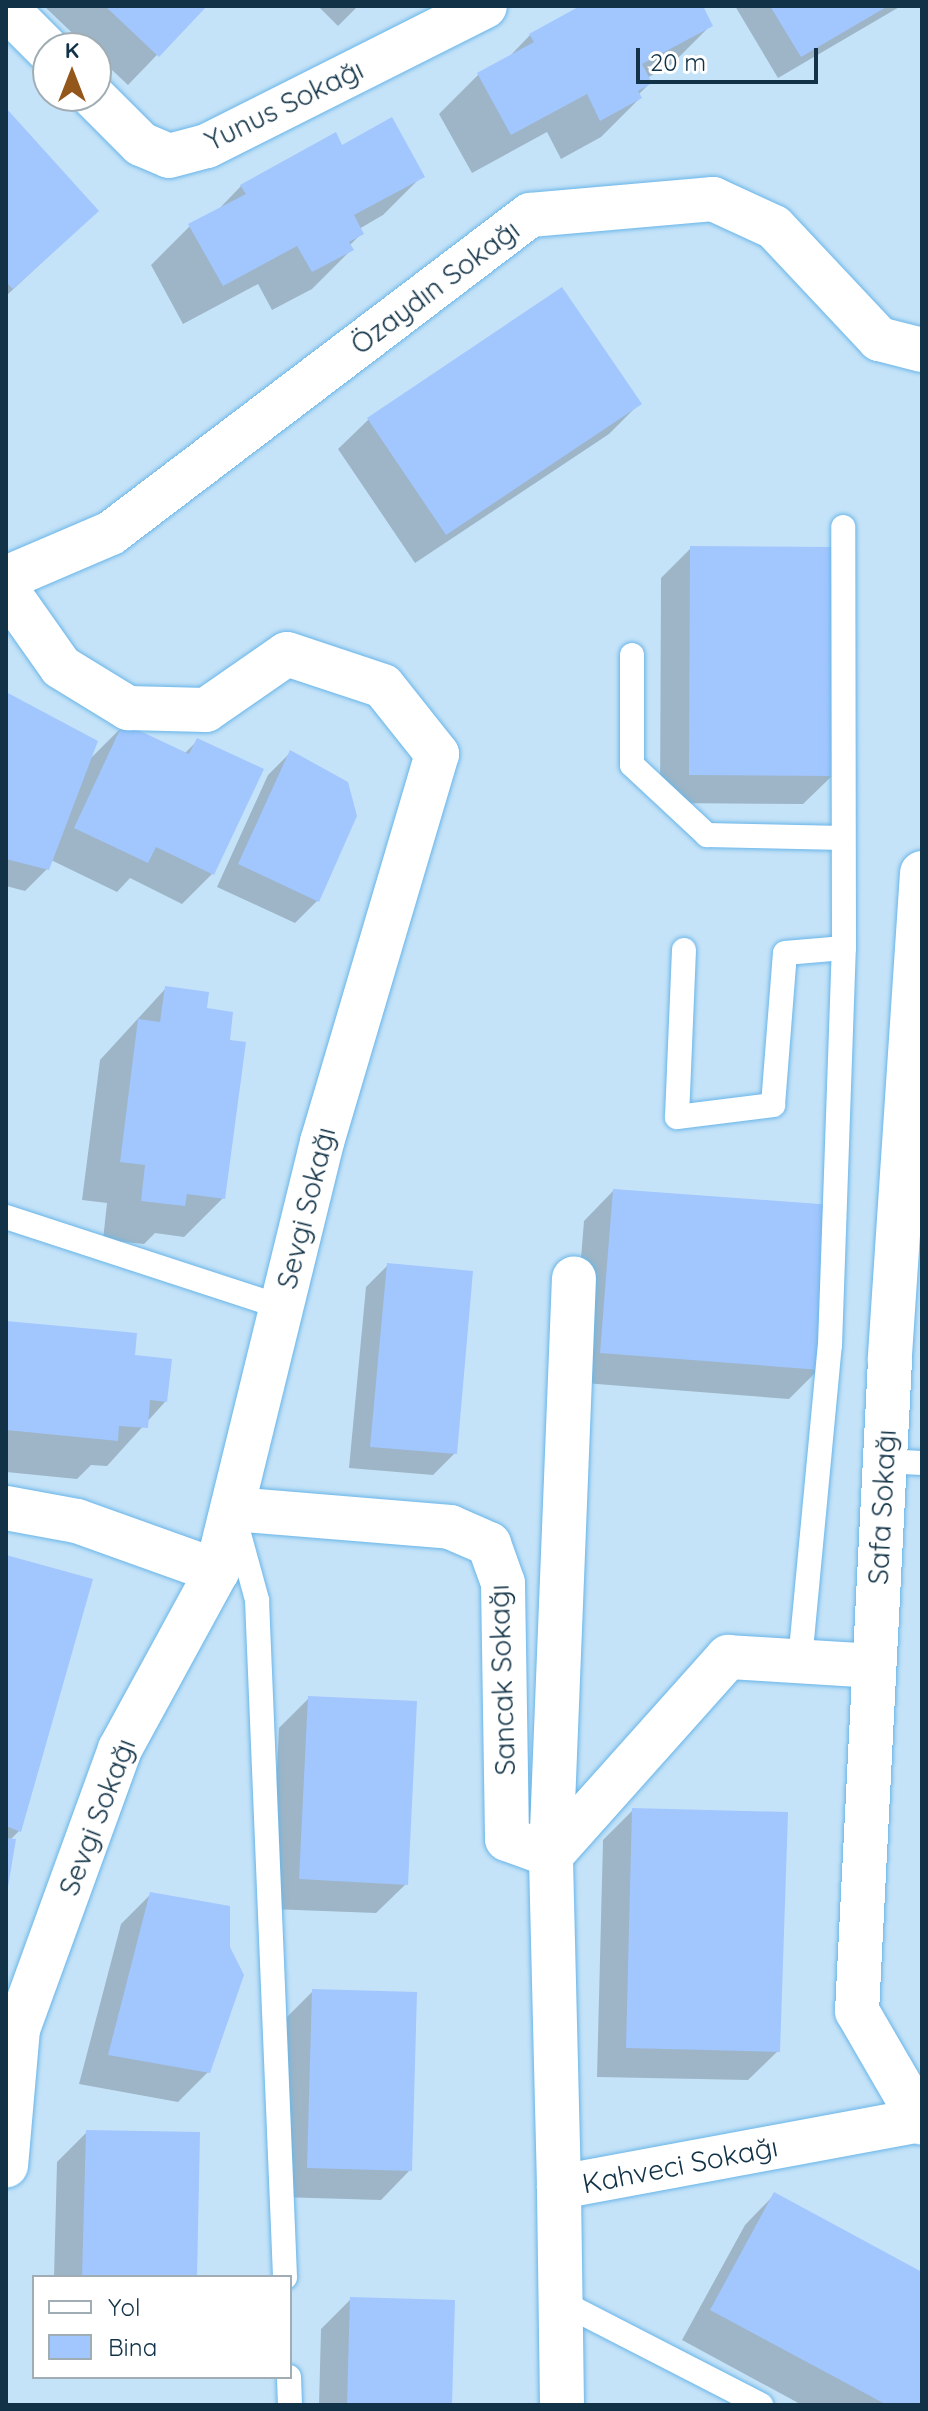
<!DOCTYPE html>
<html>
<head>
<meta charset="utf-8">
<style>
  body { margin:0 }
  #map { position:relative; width:928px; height:2411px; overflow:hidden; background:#c5e3f8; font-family:Quicksand,sans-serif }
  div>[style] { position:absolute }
  .shadow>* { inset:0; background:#0003 }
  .building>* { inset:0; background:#a2c6fe }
  .roads { filter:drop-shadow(0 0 2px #69b5e8) drop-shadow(0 0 2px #69b5e8) }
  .service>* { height:24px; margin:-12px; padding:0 12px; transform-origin:12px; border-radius:12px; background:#fff }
  .minor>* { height:44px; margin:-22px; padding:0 22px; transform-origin:22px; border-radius:22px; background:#fff }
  span { translate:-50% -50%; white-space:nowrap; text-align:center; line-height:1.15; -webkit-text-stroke:6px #fff; paint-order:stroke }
  .street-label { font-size:28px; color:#123347 }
  .frame { position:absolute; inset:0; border:8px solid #123347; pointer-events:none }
  .legend { position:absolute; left:32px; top:2275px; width:260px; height:104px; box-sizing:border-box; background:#fff; border:2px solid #a0adb5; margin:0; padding:10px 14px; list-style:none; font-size:24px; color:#123347 }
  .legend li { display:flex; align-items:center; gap:16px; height:40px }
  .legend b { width:40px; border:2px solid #a0adb5 }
  .north { position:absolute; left:32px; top:32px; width:80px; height:80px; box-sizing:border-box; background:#fff; border:2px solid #a0adb5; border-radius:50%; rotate:0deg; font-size:22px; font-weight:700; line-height:32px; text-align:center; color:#123347 }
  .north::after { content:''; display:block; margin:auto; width:28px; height:36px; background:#94571b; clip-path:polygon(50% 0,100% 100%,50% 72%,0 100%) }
  .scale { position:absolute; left:636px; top:48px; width:182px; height:36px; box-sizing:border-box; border:4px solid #123347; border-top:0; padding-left:10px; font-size:24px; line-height:28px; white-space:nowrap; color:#123347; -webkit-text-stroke:6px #fff; paint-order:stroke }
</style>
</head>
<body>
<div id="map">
  <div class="shadow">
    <div style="clip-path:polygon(44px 6px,204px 6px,128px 85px,96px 55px,96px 48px,88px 48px)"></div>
    <div style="clip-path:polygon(318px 6px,358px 6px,338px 26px)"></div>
    <div style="clip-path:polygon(584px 6px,700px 6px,711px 25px,672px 64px,647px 78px,650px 83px,638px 95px,640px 98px,601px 137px,561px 159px,547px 132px,472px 173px,439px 114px,478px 75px,506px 60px,530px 35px)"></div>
    <div style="clip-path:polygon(735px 6px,901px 6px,778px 78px)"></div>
    <div style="clip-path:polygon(6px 111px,97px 211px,6px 296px)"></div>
    <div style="clip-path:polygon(341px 147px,422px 176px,383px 215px,359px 229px,361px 234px,349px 246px,351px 250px,312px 289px,272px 310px,258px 284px,183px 324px,151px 265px,190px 226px,216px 212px,241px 186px)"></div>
    <div style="clip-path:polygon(562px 290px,639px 404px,609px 434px,415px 563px,338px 449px,368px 420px)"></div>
    <div style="clip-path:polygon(691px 548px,833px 775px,803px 804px,660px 803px,661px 578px)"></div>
    <div style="clip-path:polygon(6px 694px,88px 761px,123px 726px,184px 754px,197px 741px,212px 874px,182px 904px,130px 878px,117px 892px,51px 860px,47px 869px,25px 891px,6px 886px)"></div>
    <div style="clip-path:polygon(290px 753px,355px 816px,317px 901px,295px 923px,217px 887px,268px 775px)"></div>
    <div style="clip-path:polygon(166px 988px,228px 1042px,223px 1198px,184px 1237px,155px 1233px,144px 1244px,103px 1240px,107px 1203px,82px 1200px,100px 1060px)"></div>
    <div style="clip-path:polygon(613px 1191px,819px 1369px,789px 1399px,571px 1382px,584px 1221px)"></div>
    <div style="clip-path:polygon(388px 1265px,455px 1453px,433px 1475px,349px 1468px,366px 1287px)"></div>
    <div style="clip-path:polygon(6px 1323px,133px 1357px,165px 1402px,107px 1466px,91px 1465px,77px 1479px,6px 1472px)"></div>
    <div style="clip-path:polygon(6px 1557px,19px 1831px,10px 1840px,6px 1884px)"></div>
    <div style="clip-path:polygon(309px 1698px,406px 1884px,376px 1913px,270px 1909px,279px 1728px)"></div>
    <div style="clip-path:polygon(633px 1810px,778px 2051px,748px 2080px,597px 2077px,603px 1840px)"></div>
    <div style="clip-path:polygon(151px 1894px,208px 2072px,178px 2102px,79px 2084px,121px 1924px)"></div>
    <div style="clip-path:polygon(313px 1991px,410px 2170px,381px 2200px,278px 2197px,283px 2021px)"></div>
    <div style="clip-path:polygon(87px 2132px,195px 2277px,54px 2277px,57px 2162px)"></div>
    <div style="clip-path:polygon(774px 2195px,922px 2274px,922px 2405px,802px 2405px,682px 2340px,745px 2225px)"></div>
    <div style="clip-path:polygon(351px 2299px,450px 2405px,319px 2405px,321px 2329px)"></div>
  </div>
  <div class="building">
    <div style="clip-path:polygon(105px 6px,207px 6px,159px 57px)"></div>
    <div style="clip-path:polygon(580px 6px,703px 6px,713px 26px,642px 64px,652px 83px,638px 91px,642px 98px,600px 121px,587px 94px,511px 135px,477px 73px,534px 42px,529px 34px)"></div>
    <div style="clip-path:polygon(770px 6px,888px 6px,801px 57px)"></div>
    <div style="clip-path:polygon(6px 108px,99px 211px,13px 289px,6px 282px)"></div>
    <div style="clip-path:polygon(392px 117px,425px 177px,354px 215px,364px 234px,349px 242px,354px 250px,312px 272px,297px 246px,223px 286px,188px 224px,246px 194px,240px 185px,336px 132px,342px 145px)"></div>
    <div style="clip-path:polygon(562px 287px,642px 404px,446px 535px,367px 418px)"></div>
    <div style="clip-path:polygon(690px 546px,836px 547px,835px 776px,689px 775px)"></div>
    <div style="clip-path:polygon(6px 692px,98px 741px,49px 870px,6px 859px)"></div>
    <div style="clip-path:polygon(123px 723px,189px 754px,197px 738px,264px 769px,214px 875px,156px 847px,148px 863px,74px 828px)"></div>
    <div style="clip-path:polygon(290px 750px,348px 782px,357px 816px,319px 902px,238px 864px)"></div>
    <div style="clip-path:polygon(165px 986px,209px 992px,207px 1008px,233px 1012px,230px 1040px,246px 1042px,225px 1199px,187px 1194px,185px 1206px,141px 1201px,145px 1165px,120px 1162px,138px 1019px,160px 1022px)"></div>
    <div style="clip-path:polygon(613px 1189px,833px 1205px,821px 1370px,600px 1353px)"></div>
    <div style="clip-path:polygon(387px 1263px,473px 1271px,457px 1454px,370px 1447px)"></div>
    <div style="clip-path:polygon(6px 1321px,137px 1333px,135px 1355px,172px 1359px,167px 1402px,150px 1400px,148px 1428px,119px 1426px,118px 1441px,6px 1430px)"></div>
    <div style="clip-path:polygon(6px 1555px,93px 1579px,21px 1832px,6px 1826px)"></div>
    <div style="clip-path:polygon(308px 1696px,417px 1701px,408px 1885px,299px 1879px)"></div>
    <div style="clip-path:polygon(632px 1808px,788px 1812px,780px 2052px,626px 2048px)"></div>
    <div style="clip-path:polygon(6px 1838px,16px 1839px,8px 1887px,6px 1887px)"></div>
    <div style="clip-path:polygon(150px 1892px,230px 1906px,230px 1947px,244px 1975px,210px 2073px,108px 2055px)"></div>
    <div style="clip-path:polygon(312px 1989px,417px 1992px,412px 2171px,307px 2168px)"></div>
    <div style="clip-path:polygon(86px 2130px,200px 2132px,197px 2277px,82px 2277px)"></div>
    <div style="clip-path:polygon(774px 2192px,922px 2272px,922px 2405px,887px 2405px,710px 2310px)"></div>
    <div style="clip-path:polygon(350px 2297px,455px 2300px,452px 2405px,347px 2405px)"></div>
  </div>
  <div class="roads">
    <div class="service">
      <div style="left:632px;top:655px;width:110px;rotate:90deg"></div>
      <div style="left:632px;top:765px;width:103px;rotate:43deg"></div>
      <div style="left:707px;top:835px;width:136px;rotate:1.3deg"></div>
      <div style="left:684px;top:950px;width:167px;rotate:92.4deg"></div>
      <div style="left:677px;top:1117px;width:97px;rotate:-7.1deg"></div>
      <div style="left:773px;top:1105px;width:152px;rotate:-85.5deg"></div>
      <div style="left:785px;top:953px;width:59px;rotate:-4.8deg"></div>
      <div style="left:6px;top:1217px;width:289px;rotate:18.1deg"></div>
      <div style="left:884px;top:1461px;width:38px;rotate:3deg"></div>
      <div style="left:236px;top:1523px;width:80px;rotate:74.7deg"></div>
      <div style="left:257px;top:1600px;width:678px;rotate:87.63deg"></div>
      <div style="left:800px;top:1661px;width:317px;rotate:-84.6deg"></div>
      <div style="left:830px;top:1345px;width:397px;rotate:-88deg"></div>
      <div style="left:844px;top:948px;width:421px;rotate:-90.1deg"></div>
      <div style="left:561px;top:2302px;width:225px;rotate:27.2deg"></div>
      <div style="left:289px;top:2377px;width:28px;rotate:88deg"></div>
    </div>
    <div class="minor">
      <div style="left:6px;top:8px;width:59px;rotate:45deg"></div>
      <div style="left:93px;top:96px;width:68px;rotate:45deg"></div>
      <div style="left:141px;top:144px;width:30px;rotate:23deg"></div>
      <div style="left:169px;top:156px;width:39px;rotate:-15deg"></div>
      <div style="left:207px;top:146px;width:311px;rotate:-26.7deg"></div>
      <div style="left:6px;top:578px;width:114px;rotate:-23.2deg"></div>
      <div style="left:111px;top:533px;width:526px;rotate:-37.2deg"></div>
      <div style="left:530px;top:215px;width:184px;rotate:-5deg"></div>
      <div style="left:713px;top:199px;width:67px;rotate:24.7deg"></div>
      <div style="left:774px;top:227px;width:154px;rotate:46.8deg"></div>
      <div style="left:879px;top:339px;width:44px;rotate:14.3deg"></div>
      <div style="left:6px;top:589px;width:95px;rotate:54.8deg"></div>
      <div style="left:61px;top:667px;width:79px;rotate:31.5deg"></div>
      <div style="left:128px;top:708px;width:78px;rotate:1.5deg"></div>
      <div style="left:206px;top:710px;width:98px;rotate:-34.7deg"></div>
      <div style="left:287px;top:654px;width:101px;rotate:18.4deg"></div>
      <div style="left:383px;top:686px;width:87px;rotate:51.5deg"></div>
      <div style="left:437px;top:754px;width:405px;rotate:106.5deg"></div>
      <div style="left:322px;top:1142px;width:442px;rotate:103.8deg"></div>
      <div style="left:217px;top:1571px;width:203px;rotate:118.6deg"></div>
      <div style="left:120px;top:1749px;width:298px;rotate:110deg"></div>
      <div style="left:18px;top:2029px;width:137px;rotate:95deg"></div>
      <div style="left:922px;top:873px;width:488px;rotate:93.8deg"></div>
      <div style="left:890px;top:1360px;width:652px;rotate:92.9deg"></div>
      <div style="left:857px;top:2011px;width:129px;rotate:59.9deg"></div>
      <div style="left:6px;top:1508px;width:72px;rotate:10.4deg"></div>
      <div style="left:77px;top:1521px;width:149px;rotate:19.7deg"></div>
      <div style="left:233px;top:1509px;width:218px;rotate:4.7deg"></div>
      <div style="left:450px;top:1527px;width:43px;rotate:23.6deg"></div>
      <div style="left:489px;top:1544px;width:41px;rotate:70.3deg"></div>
      <div style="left:503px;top:1583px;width:256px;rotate:89.1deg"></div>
      <div style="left:507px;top:1839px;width:47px;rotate:20deg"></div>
      <div style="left:551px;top:1855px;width:266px;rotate:-48.2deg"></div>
      <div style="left:728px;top:1657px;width:146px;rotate:3.5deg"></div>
      <div style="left:559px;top:2187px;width:332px;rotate:-91.4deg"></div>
      <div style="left:551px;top:1855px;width:577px;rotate:-87.72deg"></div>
      <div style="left:562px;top:2405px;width:218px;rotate:-90.8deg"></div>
      <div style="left:559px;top:2187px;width:367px;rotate:-10.5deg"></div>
    </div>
  </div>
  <div class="street-label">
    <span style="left:284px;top:105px;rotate:-26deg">Yunus Sokağı</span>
    <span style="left:435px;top:287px;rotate:-37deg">Özaydın Sokağı</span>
    <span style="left:306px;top:1208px;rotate:-76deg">Sevgi Sokağı</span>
    <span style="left:882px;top:1507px;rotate:-87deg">Safa Sokağı</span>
    <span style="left:502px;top:1680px;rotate:-92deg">Sancak Sokağı</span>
    <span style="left:97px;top:1817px;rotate:-69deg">Sevgi Sokağı</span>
    <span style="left:680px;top:2165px;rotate:-11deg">Kahveci Sokağı</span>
  </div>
  <div class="frame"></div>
  <ul class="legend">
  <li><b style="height:10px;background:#fff"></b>Yol</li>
  <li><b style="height:22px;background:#a2c6fe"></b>Bina</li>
  </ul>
  <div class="north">K</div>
  <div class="scale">20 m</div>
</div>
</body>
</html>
